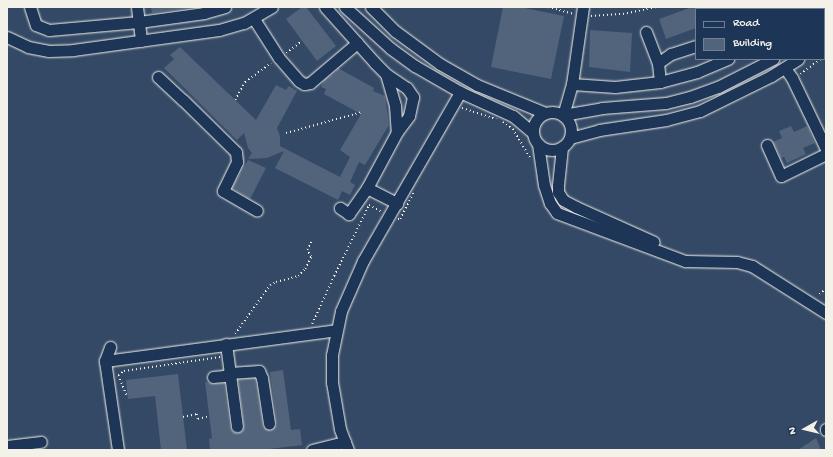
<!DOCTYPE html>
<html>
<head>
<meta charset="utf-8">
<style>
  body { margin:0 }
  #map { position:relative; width:833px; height:457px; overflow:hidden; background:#263d5d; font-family:"Gochi Hand",sans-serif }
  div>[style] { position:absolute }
  .built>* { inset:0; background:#334966 }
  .building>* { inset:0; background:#52647b }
  .path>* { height:1.5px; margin-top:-0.75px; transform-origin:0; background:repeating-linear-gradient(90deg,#f4f1e8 0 1px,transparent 0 4px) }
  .roads { filter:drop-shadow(0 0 1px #f4f1e8) drop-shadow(0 0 1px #f4f1e8) }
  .minor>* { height:11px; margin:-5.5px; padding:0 5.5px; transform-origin:5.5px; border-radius:5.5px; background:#1d3557 }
  .minor>.ring { margin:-5.5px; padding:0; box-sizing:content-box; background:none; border:11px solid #1d3557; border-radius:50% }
  span { translate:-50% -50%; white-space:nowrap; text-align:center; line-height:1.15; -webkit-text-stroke:4px #1d3557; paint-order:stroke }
  .frame { position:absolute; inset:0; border:8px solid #f4f1e8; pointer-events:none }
  .legend { position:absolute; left:695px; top:8px; width:130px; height:52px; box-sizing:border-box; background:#1d3557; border:1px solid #738091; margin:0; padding:5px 7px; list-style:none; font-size:12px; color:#f4f1e8 }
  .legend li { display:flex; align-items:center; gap:8px; height:20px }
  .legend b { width:20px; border:1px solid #738091 }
  .north { position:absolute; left:785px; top:409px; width:40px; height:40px; -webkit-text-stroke:3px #1d3557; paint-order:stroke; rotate:262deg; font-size:11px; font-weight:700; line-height:16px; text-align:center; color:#f4f1e8 }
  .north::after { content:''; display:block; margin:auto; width:14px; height:18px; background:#f4f1e8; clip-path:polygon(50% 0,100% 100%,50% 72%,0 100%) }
</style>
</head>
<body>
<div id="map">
  <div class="built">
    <div style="clip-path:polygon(evenodd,7px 7px,826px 7px,826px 450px,7px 450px,7px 7px,696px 9px,824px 9px,824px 59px,696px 59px,696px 9px)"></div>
  </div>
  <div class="building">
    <div style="clip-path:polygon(151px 7px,192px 7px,192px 8px,152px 13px)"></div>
    <div style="clip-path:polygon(302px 7px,306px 7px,336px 46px,317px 61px,286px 19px)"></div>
    <div style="clip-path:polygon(503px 7px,520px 7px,564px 16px,551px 79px,491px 67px)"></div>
    <div style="clip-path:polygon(692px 7px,696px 7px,696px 28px,666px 39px,659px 19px)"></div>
    <div style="clip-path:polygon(590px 30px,632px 33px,630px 72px,589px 67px)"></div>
    <div style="clip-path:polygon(180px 47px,256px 120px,276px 85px,286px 90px,289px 86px,297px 91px,277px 128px,280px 136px,280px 146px,340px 177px,350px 157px,340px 150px,361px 114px,324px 94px,326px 89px,321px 87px,325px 79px,335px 73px,338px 68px,374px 88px,373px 91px,385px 96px,389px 125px,365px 165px,359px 162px,350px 182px,355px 185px,350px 195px,342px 191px,338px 200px,275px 168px,284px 151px,267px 158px,248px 159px,252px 153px,248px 148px,244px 133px,237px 140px,164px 68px,174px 59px,170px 55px)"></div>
    <div style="clip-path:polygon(791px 126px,794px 132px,807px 126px,815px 143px,803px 148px,806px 154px,787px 163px,784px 157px,781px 158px,773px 142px,782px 138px,779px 131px)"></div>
    <div style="clip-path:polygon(248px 160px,266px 168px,250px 199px,232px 188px)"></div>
    <div style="clip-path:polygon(283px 370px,291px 430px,300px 429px,302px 445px,261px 450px,210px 450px,209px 439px,212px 438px,205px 382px,213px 384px,224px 383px,230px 427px,232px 431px,238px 433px,242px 431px,244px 425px,238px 379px,255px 378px,263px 427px,270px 430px,277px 425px,270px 372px)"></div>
    <div style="clip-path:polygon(178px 374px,187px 450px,161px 450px,155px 396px,128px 399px,126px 380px)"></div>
    <div style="clip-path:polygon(816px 438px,821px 450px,798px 450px)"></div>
  </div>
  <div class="path">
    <div style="left:548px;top:7px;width:27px;rotate:15deg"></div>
    <div style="left:591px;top:16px;width:32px;rotate:-4deg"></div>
    <div style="left:623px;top:14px;width:34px;rotate:-12deg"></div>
    <div style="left:286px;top:53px;width:20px;rotate:-37deg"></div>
    <div style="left:824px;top:56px;width:2px;rotate:-27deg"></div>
    <div style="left:800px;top:74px;width:26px;rotate:-36deg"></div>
    <div style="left:235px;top:100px;width:21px;rotate:-61deg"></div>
    <div style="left:245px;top:82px;width:32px;rotate:-36deg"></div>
    <div style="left:462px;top:108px;width:36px;rotate:18deg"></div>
    <div style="left:503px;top:122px;width:12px;rotate:35deg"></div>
    <div style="left:513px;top:129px;width:33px;rotate:59deg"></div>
    <div style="left:286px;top:133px;width:79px;rotate:-15.4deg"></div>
    <div style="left:398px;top:219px;width:2px"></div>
    <div style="left:400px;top:219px;width:30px;rotate:-63deg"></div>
    <div style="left:819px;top:294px;width:9px;rotate:-36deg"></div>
    <div style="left:312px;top:324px;width:53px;rotate:-65.4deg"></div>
    <div style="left:334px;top:276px;width:79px;rotate:-63.8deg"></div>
    <div style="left:369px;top:205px;width:15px;rotate:28deg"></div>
    <div style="left:235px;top:334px;width:60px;rotate:-54.5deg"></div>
    <div style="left:270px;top:285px;width:7px;rotate:-27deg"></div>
    <div style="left:276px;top:282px;width:23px;rotate:-15deg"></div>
    <div style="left:298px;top:276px;width:10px;rotate:-45deg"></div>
    <div style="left:305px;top:269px;width:13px;rotate:-63deg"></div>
    <div style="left:311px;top:257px;width:8px;rotate:-120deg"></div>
    <div style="left:307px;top:250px;width:9px;rotate:-63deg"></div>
    <div style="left:126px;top:395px;width:22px;rotate:-112deg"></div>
    <div style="left:118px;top:375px;width:7px;rotate:-34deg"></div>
    <div style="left:124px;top:371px;width:97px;rotate:-8.3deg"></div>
    <div style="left:183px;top:417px;width:14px;rotate:-12deg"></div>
    <div style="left:197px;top:414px;width:5px;rotate:79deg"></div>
    <div style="left:198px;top:419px;width:11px;rotate:-15deg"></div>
  </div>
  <div class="roads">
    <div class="minor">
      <div style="left:30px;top:7px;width:19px;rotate:72deg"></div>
      <div style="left:36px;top:25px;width:14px;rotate:21deg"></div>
      <div style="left:49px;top:30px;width:90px;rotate:-5.1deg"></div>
      <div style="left:139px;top:22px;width:66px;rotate:-7.9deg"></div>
      <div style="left:204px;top:13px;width:22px;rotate:-16deg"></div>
      <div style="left:137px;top:7px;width:34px;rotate:83deg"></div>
      <div style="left:325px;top:7px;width:75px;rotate:48.2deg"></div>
      <div style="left:375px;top:63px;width:16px;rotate:45deg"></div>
      <div style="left:386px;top:74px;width:25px;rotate:34deg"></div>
      <div style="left:407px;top:88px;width:11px;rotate:56deg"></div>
      <div style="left:413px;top:97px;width:19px;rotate:102deg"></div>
      <div style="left:409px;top:116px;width:20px;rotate:127deg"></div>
      <div style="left:397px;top:132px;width:64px;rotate:118.2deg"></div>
      <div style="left:367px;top:188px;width:32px;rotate:125deg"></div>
      <div style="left:349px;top:214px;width:11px;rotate:-146deg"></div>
      <div style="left:345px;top:7px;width:61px;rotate:42.3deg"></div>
      <div style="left:390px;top:48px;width:31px;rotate:36deg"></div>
      <div style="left:415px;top:66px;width:52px;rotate:30deg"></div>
      <div style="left:460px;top:92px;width:58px;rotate:24.4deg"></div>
      <div style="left:513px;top:116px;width:26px;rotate:40deg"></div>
      <div style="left:371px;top:7px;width:34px;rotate:45deg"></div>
      <div style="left:395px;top:31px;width:56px;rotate:36.3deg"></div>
      <div style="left:440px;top:64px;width:43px;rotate:29.6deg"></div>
      <div style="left:477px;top:85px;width:74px;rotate:22.4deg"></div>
      <div style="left:583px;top:7px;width:78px;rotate:98.1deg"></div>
      <div style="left:572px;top:84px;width:32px;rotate:106deg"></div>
      <div style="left:563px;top:115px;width:40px;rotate:-10deg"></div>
      <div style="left:602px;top:108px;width:64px;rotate:-4.5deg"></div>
      <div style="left:666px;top:103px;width:25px;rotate:-14deg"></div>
      <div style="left:690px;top:97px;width:30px;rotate:-20deg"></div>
      <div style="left:718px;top:87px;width:62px;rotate:-27deg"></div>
      <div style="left:725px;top:7px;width:2px;rotate:63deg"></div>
      <div style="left:825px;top:7px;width:1px;rotate:45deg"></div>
      <div style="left:805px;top:9px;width:3px;rotate:-45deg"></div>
      <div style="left:254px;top:19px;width:46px;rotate:57.3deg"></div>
      <div style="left:279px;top:58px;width:30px;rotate:49deg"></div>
      <div style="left:299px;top:81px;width:6px;rotate:31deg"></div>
      <div style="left:304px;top:84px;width:6px;rotate:-9deg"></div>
      <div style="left:310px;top:83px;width:62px;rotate:-40.4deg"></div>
      <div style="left:824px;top:19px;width:3px;rotate:-45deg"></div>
      <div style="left:646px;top:32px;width:33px;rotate:69deg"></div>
      <div style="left:7px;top:37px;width:23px;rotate:25deg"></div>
      <div style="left:28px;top:47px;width:21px;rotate:11deg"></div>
      <div style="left:49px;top:51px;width:24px;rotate:-2deg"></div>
      <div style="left:73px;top:50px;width:147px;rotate:-7.8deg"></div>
      <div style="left:219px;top:30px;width:26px;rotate:-16deg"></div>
      <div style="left:244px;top:23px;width:32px;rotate:-30deg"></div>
      <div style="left:824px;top:39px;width:3px;rotate:-45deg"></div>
      <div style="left:785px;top:68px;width:12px;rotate:55deg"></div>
      <div style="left:792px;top:78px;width:79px;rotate:64.4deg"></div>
      <div style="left:386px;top:74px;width:33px;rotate:74deg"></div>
      <div style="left:395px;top:106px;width:26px;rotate:86deg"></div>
      <div style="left:158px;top:77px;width:34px;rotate:43deg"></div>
      <div style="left:183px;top:100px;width:74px;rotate:44.5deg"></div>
      <div style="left:236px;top:152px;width:10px;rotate:84deg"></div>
      <div style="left:237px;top:162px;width:32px;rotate:116deg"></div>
      <div style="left:223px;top:191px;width:39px;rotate:30deg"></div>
      <div style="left:660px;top:82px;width:19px;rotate:-96deg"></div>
      <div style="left:658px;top:63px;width:16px;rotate:-35deg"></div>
      <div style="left:671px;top:54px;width:26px;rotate:-18deg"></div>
      <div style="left:572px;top:84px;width:43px;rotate:4deg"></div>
      <div style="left:615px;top:87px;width:45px;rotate:-6.3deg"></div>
      <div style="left:660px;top:82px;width:38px;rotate:-15deg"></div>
      <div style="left:697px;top:72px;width:34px;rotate:-23deg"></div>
      <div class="ring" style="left:533px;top:112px;width:27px;height:27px"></div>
      <div style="left:570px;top:138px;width:30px;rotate:-15deg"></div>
      <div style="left:599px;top:130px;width:68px;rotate:-8.5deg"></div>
      <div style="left:666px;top:120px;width:35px;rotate:-15deg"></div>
      <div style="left:700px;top:111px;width:79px;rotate:-26.2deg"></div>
      <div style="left:771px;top:76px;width:32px;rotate:-32deg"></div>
      <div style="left:538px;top:144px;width:41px;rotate:81.7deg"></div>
      <div style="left:544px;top:185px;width:19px;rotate:72deg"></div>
      <div style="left:550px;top:203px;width:12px;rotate:55deg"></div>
      <div style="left:557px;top:213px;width:137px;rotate:20.6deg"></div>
      <div style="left:685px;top:261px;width:52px;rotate:1.1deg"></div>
      <div style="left:737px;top:262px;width:16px;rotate:15deg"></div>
      <div style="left:752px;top:266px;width:88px;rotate:32.4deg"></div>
      <div style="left:767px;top:145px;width:34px;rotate:66deg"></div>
      <div style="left:781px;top:176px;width:50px;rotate:-26.1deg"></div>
      <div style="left:562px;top:147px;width:39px;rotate:96deg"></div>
      <div style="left:558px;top:186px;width:6px;rotate:90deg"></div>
      <div style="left:558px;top:192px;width:9px;rotate:58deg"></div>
      <div style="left:563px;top:200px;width:15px;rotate:28deg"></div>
      <div style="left:576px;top:207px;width:85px;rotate:24.2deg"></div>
      <div style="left:367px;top:188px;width:34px;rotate:27deg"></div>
      <div style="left:226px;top:344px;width:83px;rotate:82.4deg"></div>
      <div style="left:105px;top:361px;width:15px;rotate:-70deg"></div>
      <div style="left:213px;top:377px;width:11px;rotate:-5deg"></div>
      <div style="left:224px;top:376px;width:7px;rotate:-27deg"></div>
      <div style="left:230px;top:373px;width:29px;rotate:-4deg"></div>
      <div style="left:259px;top:371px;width:8px;rotate:67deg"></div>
      <div style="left:262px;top:378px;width:46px;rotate:81.2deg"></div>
      <div style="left:826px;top:429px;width:1px;rotate:90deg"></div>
      <div style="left:7px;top:446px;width:34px;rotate:-7deg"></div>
      <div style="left:118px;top:450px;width:90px;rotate:-98.3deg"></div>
      <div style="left:105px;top:361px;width:233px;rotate:-7.6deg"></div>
      <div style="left:312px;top:450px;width:34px;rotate:-14deg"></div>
      <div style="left:348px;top:450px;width:22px;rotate:-111deg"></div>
      <div style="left:340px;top:429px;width:48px;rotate:-99.7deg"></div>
      <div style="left:332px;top:382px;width:27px;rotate:-90deg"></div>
      <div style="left:332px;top:355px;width:45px;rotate:-78.4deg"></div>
      <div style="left:341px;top:311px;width:55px;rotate:-66.3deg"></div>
      <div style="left:363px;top:261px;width:195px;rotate:-60.1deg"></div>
    </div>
  </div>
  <div class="frame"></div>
  <ul class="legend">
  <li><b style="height:5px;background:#1d3557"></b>Road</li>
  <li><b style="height:11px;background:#52647b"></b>Building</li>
  </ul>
  <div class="north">N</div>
</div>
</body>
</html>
